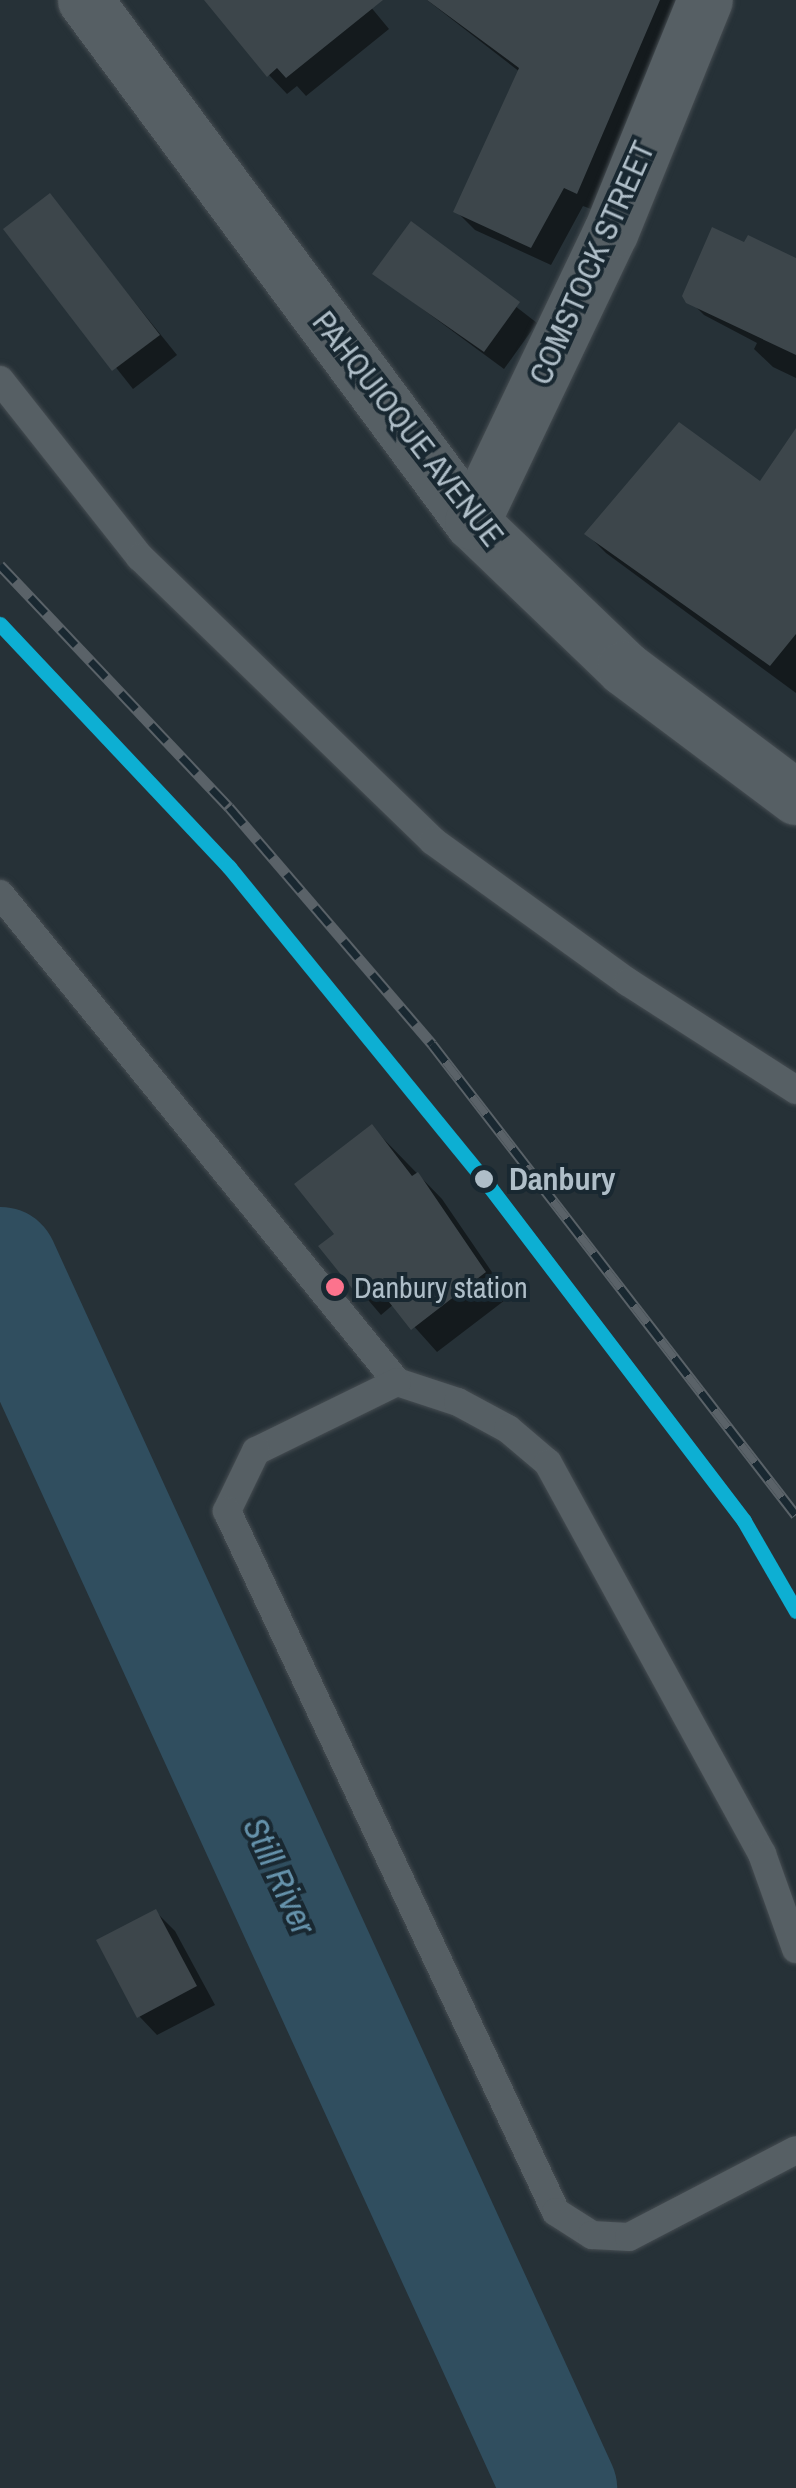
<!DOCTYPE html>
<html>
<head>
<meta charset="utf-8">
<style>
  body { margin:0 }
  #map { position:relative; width:796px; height:2488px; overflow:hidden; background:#263137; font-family:"Archivo Narrow",sans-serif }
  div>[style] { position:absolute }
  .shadow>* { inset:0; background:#0007 }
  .river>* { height:115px; margin:-57.5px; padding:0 57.5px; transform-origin:57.5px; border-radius:57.5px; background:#304e5f }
  .building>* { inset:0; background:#3d464b }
  .roads { filter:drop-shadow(0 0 2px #454c51) drop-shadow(0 0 2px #454c51) }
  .lane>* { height:28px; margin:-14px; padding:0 14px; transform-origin:14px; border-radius:14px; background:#565f64 }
  .street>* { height:55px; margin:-27.5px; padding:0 27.5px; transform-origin:27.5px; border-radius:27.5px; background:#565f64 }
  .rail>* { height:11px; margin-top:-5.5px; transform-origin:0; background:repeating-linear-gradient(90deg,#192831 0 22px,#5a6268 0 44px); box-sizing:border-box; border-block:2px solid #5a6268 }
  .rail-1>* { height:15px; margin:-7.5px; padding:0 7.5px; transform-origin:7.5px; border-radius:7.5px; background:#0dafd3 }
  .dots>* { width:28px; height:28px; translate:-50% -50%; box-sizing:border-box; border:5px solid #192831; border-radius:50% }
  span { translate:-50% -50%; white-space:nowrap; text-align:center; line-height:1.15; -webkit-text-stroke:8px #192831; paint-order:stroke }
  .bus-label { font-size:30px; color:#afbec8 }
  .left { translate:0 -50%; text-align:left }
  .street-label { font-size:32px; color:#afbec8 }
  .stop-label { font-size:32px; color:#afbec8; font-weight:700 }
  .water-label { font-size:35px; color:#6592ab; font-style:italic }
</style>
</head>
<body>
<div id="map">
  <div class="shadow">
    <div style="clip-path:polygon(234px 0,365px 0,389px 29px,306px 96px,297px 86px,287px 94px,269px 75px)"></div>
    <div style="clip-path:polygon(427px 0,686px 0,596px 211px,583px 206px,551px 265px,475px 230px,456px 211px,520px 72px)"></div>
    <div style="clip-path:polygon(50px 197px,177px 355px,133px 389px,7px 230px)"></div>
    <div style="clip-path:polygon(411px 225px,537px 323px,504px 369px,375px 274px)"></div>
    <div style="clip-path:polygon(746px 246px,796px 260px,796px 378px,773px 367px,754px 349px,757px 343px,704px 315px,685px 296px)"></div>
    <div style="clip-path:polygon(587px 534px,796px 536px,796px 693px,606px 553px)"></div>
    <div style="clip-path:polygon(372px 1127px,442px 1199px,509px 1297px,437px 1352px,394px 1304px,381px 1315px,322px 1246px,337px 1234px)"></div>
    <div style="clip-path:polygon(156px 1912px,175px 1931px,215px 2005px,157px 2035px,139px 2016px)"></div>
  </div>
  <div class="river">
    <div style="left:0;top:1264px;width:1346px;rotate:65.45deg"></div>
  </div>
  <div class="building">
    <div style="clip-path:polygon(204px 0,383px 0,286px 78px,277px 68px,267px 77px)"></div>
    <div style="clip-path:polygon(427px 0,660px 0,577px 194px,564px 188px,531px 248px,453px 212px,519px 68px)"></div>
    <div style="clip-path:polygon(50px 193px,160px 335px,112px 371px,3px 229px)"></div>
    <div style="clip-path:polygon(411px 221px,520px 302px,484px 352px,372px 274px)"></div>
    <div style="clip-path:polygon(712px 227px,744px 242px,748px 235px,796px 258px,796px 355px,686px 303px,682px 296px)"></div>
    <div style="clip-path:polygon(679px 422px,760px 481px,796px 428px,796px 634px,770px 666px,584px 534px)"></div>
    <div style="clip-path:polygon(372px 1124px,412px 1176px,418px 1172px,486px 1272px,411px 1330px,371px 1279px,355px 1292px,318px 1246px,334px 1234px,294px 1184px)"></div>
    <div style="clip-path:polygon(156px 1909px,197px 1986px,137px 2018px,96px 1940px)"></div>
  </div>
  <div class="roads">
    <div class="lane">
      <div style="left:0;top:380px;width:226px;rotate:51.7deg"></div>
      <div style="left:140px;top:557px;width:408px;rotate:44.1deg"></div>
      <div style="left:433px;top:841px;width:241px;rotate:35.9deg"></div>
      <div style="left:628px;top:982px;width:200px;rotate:32.7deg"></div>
      <div style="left:0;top:894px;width:629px;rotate:50.87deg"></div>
      <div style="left:397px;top:1382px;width:64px;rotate:18.2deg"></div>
      <div style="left:458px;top:1402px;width:57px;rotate:28.4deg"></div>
      <div style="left:508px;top:1429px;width:52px;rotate:40.4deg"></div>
      <div style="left:548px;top:1463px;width:446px;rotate:61.3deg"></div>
      <div style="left:762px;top:1854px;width:101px;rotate:70.3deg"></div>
      <div style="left:397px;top:1382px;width:157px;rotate:153.9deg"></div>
      <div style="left:256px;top:1451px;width:67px;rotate:115.8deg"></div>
      <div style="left:227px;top:1511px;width:774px;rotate:64.86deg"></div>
      <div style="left:556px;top:2212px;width:43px;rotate:32.6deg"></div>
      <div style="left:592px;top:2235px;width:37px;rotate:3deg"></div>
      <div style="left:629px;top:2237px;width:188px;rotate:-27.5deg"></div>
    </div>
    <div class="street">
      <div style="left:85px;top:0;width:650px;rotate:53.45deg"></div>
      <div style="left:472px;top:522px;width:211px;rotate:43.8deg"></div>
      <div style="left:624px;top:668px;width:215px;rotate:36.9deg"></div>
      <div style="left:472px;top:522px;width:322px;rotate:-64.5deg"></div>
      <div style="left:611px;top:231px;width:249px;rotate:-67.9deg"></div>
    </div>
  </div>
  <div class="rail">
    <div style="left:0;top:565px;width:333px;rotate:46.6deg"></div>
    <div style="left:229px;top:807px;width:312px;rotate:49.4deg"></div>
    <div style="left:432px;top:1044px;width:595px;rotate:52.3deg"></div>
    <div style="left:489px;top:1186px;width:421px;rotate:52.7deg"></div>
    <div style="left:744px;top:1521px;width:104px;rotate:60deg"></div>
  </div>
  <div class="rail-1">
    <div style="left:0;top:624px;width:334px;rotate:46.7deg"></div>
    <div style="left:229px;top:867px;width:412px;rotate:50.8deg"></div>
    <div style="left:489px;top:1186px;width:421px;rotate:52.7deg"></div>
    <div style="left:744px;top:1521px;width:104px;rotate:60deg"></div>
  </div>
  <div class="dots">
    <div style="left:484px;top:1179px;background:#afbec8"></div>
    <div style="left:335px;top:1287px;background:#fc738d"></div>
  </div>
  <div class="bus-label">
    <span class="left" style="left:354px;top:1287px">Danbury station</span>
  </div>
  <div class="street-label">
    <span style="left:592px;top:263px;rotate:-66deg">COMSTOCK STREET</span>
    <span style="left:408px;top:429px;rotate:52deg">PAHQUIOQUE AVENUE</span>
  </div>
  <div class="stop-label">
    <span class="left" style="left:509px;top:1179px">Danbury</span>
  </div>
  <div class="water-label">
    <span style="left:279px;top:1876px;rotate:65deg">Still River</span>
  </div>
</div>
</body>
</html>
